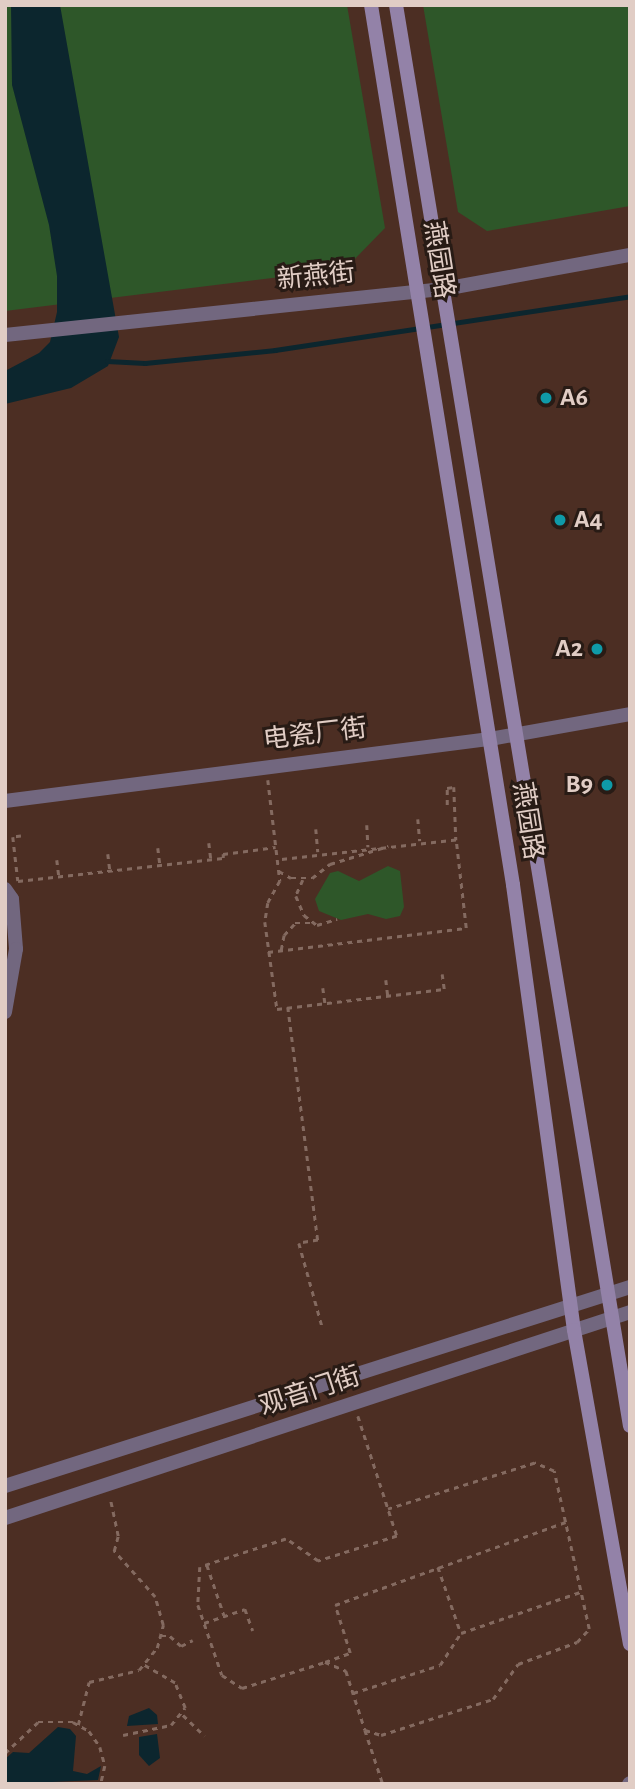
<!DOCTYPE html>
<html>
<head>
<meta charset="utf-8">
<style>
  body { margin:0 }
  #map { position:relative; width:635px; height:1789px; overflow:hidden; background:#4c2e23; font-family:"Alegreya Sans","Noto Sans SC",sans-serif }
  div>[style] { position:absolute }
  .green>* { inset:0; background:#2e5729 }
  .water>* { inset:0; background:#0c262e }
  .stream>* { height:4.5px; margin:-2.25px; padding:0 2.25px; transform-origin:2.25px; border-radius:2.25px; background:#0c262e }
  .path>* { height:2.5px; margin-top:-1.25px; transform-origin:0; background:repeating-linear-gradient(90deg,#846a60 0 5px,transparent 0 10px) }
  .minor>* { height:14px; margin:-7px; padding:0 7px; transform-origin:7px; border-radius:7px; background:#72677f }
  .tertiary>* { height:14px; margin:-7px; padding:0 7px; transform-origin:7px; border-radius:7px; background:#72677f }
  .secondary>* { height:14px; margin:-7px; padding:0 7px; transform-origin:7px; border-radius:7px; background:#9382a8 }
  .dots>* { width:19px; height:19px; translate:-50% -50%; box-sizing:border-box; border:4px solid #281b15; border-radius:50% }
  span { translate:-50% -50%; white-space:nowrap; text-align:center; line-height:1.15; -webkit-text-stroke:6px #281b15; paint-order:stroke }
  .street-label { font-size:26px; color:#e1cdc5 }
  .poi-label { font-size:26px; color:#e1cdc5; font-weight:700 }
  .left { translate:0 -50%; text-align:left }
  .right { translate:-100% -50%; text-align:right }
  .frame { position:absolute; inset:0; border:7px solid #e1cdc5; pointer-events:none }
</style>
</head>
<body>
<div id="map">
  <div class="green">
    <div style="clip-path:polygon(5px 5px,347px 5px,385px 228px,345px 269px,5px 311px)"></div>
    <div style="clip-path:polygon(423px 5px,630px 5px,630px 206px,487px 231px,458px 212px)"></div>
    <div style="clip-path:polygon(388px 866px,400px 871px,404px 907px,400px 916px,386px 919px,368px 914px,341px 920px,319px 911px,315px 899px,330px 873px,338px 871px,359px 881px)"></div>
  </div>
  <div class="water">
    <div style="clip-path:polygon(11px 5px,60px 5px,119px 337px,108px 366px,71px 388px,5px 404px,5px 371px,39px 353px,50px 342px,57px 312px,57px 276px,49px 225px,12px 85px)"></div>
    <div style="clip-path:polygon(149px 1708px,157px 1715px,158px 1724px,127px 1726px,129px 1716px)"></div>
    <div style="clip-path:polygon(58px 1727px,70px 1729px,76px 1736px,73px 1771px,87px 1774px,101px 1766px,98px 1780px,5px 1784px,5px 1759px,13px 1752px,29px 1753px)"></div>
    <div style="clip-path:polygon(157px 1734px,160px 1758px,149px 1766px,139px 1755px,139px 1737px)"></div>
  </div>
  <div class="stream">
    <div style="left:107px;top:361px;width:38px;rotate:3deg"></div>
    <div style="left:145px;top:363px;width:131px;rotate:-5.7deg"></div>
    <div style="left:275px;top:350px;width:359px;rotate:-8.6deg"></div>
  </div>
  <div class="path">
    <div style="left:268px;top:780px;width:102px;rotate:83.2deg"></div>
    <div style="left:280px;top:881px;width:25px;rotate:119deg"></div>
    <div style="left:268px;top:903px;width:19px;rotate:99deg"></div>
    <div style="left:265px;top:922px;width:88px;rotate:82.1deg"></div>
    <div style="left:277px;top:1009px;width:168px;rotate:-6.8deg"></div>
    <div style="left:444px;top:989px;width:15px;rotate:-98deg"></div>
    <div style="left:447px;top:805px;width:17px;rotate:-90deg"></div>
    <div style="left:447px;top:788px;width:7px;rotate:-8deg"></div>
    <div style="left:454px;top:787px;width:53px;rotate:87.8deg"></div>
    <div style="left:418px;top:819px;width:22px;rotate:85deg"></div>
    <div style="left:367px;top:825px;width:22px;rotate:87deg"></div>
    <div style="left:316px;top:829px;width:23px;rotate:85deg"></div>
    <div style="left:21px;top:836px;width:8px;rotate:173deg"></div>
    <div style="left:13px;top:837px;width:44px;rotate:83.5deg"></div>
    <div style="left:18px;top:881px;width:206px;rotate:-6.4deg"></div>
    <div style="left:223px;top:858px;width:4px;rotate:-90deg"></div>
    <div style="left:223px;top:854px;width:53px;rotate:-7.5deg"></div>
    <div style="left:209px;top:843px;width:17px;rotate:83deg"></div>
    <div style="left:158px;top:848px;width:17px;rotate:83deg"></div>
    <div style="left:108px;top:854px;width:17px;rotate:83deg"></div>
    <div style="left:57px;top:860px;width:17px;rotate:83deg"></div>
    <div style="left:279px;top:871px;width:14px;rotate:30deg"></div>
    <div style="left:291px;top:878px;width:21px"></div>
    <div style="left:312px;top:878px;width:23px;rotate:-38deg"></div>
    <div style="left:330px;top:864px;width:61px;rotate:-17.2deg"></div>
    <div style="left:303px;top:880px;width:17px;rotate:114deg"></div>
    <div style="left:296px;top:896px;width:21px;rotate:67deg"></div>
    <div style="left:304px;top:915px;width:16px;rotate:38deg"></div>
    <div style="left:317px;top:925px;width:21px;rotate:-17deg"></div>
    <div style="left:281px;top:950px;width:15px;rotate:-79deg"></div>
    <div style="left:284px;top:935px;width:16px;rotate:-47deg"></div>
    <div style="left:295px;top:923px;width:16px"></div>
    <div style="left:268px;top:952px;width:199px;rotate:-6.9deg"></div>
    <div style="left:466px;top:928px;width:89px;rotate:-96.5deg"></div>
    <div style="left:456px;top:840px;width:180px;rotate:173.6deg"></div>
    <div style="left:386px;top:980px;width:16px;rotate:83deg"></div>
    <div style="left:323px;top:988px;width:15px;rotate:82deg"></div>
    <div style="left:288px;top:1007px;width:235px;rotate:82.7deg"></div>
    <div style="left:318px;top:1240px;width:19px;rotate:171deg"></div>
    <div style="left:299px;top:1243px;width:86px;rotate:74.5deg"></div>
    <div style="left:358px;top:1416px;width:126px;rotate:72deg"></div>
    <div style="left:397px;top:1536px;width:83px;rotate:162.4deg"></div>
    <div style="left:318px;top:1561px;width:39px;rotate:-145deg"></div>
    <div style="left:286px;top:1539px;width:90px;rotate:162deg"></div>
    <div style="left:200px;top:1567px;width:38px;rotate:93deg"></div>
    <div style="left:198px;top:1605px;width:74px;rotate:71.1deg"></div>
    <div style="left:222px;top:1675px;width:24px;rotate:33deg"></div>
    <div style="left:242px;top:1688px;width:87px;rotate:-17.4deg"></div>
    <div style="left:325px;top:1662px;width:23px;rotate:23deg"></div>
    <div style="left:346px;top:1671px;width:62px;rotate:72.1deg"></div>
    <div style="left:365px;top:1730px;width:17px;rotate:17deg"></div>
    <div style="left:381px;top:1735px;width:118px;rotate:-17.8deg"></div>
    <div style="left:493px;top:1699px;width:43px;rotate:-54.5deg"></div>
    <div style="left:518px;top:1664px;width:63px;rotate:-20.4deg"></div>
    <div style="left:577px;top:1642px;width:18px;rotate:-47deg"></div>
    <div style="left:589px;top:1629px;width:162px;rotate:-102.5deg"></div>
    <div style="left:554px;top:1471px;width:21px;rotate:-157deg"></div>
    <div style="left:535px;top:1463px;width:154px;rotate:162.6deg"></div>
    <div style="left:207px;top:1565px;width:53px;rotate:71.2deg"></div>
    <div style="left:438px;top:1567px;width:70px;rotate:70.8deg"></div>
    <div style="left:461px;top:1633px;width:126px;rotate:-19deg"></div>
    <div style="left:204px;top:1623px;width:43px;rotate:-18.9deg"></div>
    <div style="left:245px;top:1609px;width:23px;rotate:70deg"></div>
    <div style="left:161px;top:1636px;width:9px"></div>
    <div style="left:170px;top:1636px;width:15px;rotate:42deg"></div>
    <div style="left:181px;top:1646px;width:13px;rotate:-27deg"></div>
    <div style="left:325px;top:1662px;width:27px;rotate:-20deg"></div>
    <div style="left:350px;top:1653px;width:50px;rotate:-107.4deg"></div>
    <div style="left:335px;top:1605px;width:245px;rotate:-19.8deg"></div>
    <div style="left:353px;top:1693px;width:91px;rotate:-17.8deg"></div>
    <div style="left:440px;top:1665px;width:38px;rotate:-57deg"></div>
    <div style="left:183px;top:1715px;width:30px;rotate:44deg"></div>
    <div style="left:78px;top:1725px;width:44px;rotate:-75.7deg"></div>
    <div style="left:89px;top:1682px;width:51px;rotate:-13.5deg"></div>
    <div style="left:139px;top:1670px;width:28px;rotate:-51deg"></div>
    <div style="left:157px;top:1648px;width:24px;rotate:-75deg"></div>
    <div style="left:163px;top:1625px;width:29px;rotate:-106deg"></div>
    <div style="left:155px;top:1597px;width:62px;rotate:-131.7deg"></div>
    <div style="left:114px;top:1551px;width:16px;rotate:-75deg"></div>
    <div style="left:118px;top:1536px;width:39px;rotate:-102deg"></div>
    <div style="left:365px;top:1730px;width:57px;rotate:71.6deg"></div>
    <div style="left:123px;top:1735px;width:49px;rotate:-11.8deg"></div>
    <div style="left:171px;top:1725px;width:22px;rotate:-51deg"></div>
    <div style="left:185px;top:1708px;width:27px;rotate:-112deg"></div>
    <div style="left:175px;top:1683px;width:36px;rotate:-150deg"></div>
    <div style="left:5px;top:1753px;width:45px;rotate:-43.2deg"></div>
    <div style="left:38px;top:1722px;width:35px"></div>
    <div style="left:73px;top:1722px;width:18px;rotate:29deg"></div>
    <div style="left:89px;top:1731px;width:19px;rotate:55deg"></div>
    <div style="left:100px;top:1747px;width:20px;rotate:75deg"></div>
    <div style="left:105px;top:1766px;width:18px;rotate:103deg"></div>
  </div>
  <div class="minor">
    <div style="left:5px;top:335px;width:441px;rotate:-6deg"></div>
    <div style="left:444px;top:289px;width:189px;rotate:-10.4deg"></div>
    <div style="left:629px;top:1784px;width:1px;rotate:-45deg"></div>
  </div>
  <div class="tertiary">
    <div style="left:5px;top:801px;width:489px;rotate:-7.3deg"></div>
    <div style="left:490px;top:739px;width:142px;rotate:-10.1deg"></div>
    <div style="left:5px;top:889px;width:12px;rotate:55deg"></div>
    <div style="left:12px;top:899px;width:50px;rotate:85.4deg"></div>
    <div style="left:16px;top:949px;width:64px;rotate:99.9deg"></div>
    <div style="left:5px;top:1486px;width:656px;rotate:-17.66deg"></div>
    <div style="left:5px;top:1518px;width:658px;rotate:-18.24deg"></div>
  </div>
  <div class="secondary">
    <div style="left:371px;top:5px;width:891px;rotate:80.83deg"></div>
    <div style="left:513px;top:885px;width:449px;rotate:82.2deg"></div>
    <div style="left:574px;top:1330px;width:319px;rotate:79.9deg"></div>
    <div style="left:396px;top:5px;width:1440px;rotate:80.65deg"></div>
  </div>
  <div class="dots">
    <div style="left:546px;top:398px;background:#0f9aa8"></div>
    <div style="left:560px;top:520px;background:#0f9aa8"></div>
    <div style="left:597px;top:649px;background:#0f9aa8"></div>
    <div style="left:607px;top:785px;background:#0f9aa8"></div>
  </div>
  <div class="street-label">
    <span style="left:438px;top:260px;rotate:81deg">燕园路</span>
    <span style="left:316px;top:277px;rotate:-6deg">新燕街</span>
    <span style="left:315px;top:735px;rotate:-7deg">电瓷厂街</span>
    <span style="left:527px;top:821px;rotate:81deg">燕园路</span>
    <span style="left:310px;top:1392px;rotate:-18deg">观音门街</span>
  </div>
  <div class="poi-label">
    <span class="left" style="left:560px;top:398px">A6</span>
    <span class="left" style="left:574px;top:520px">A4</span>
    <span class="right" style="left:583px;top:649px">A2</span>
    <span class="right" style="left:593px;top:785px">B9</span>
  </div>
  <div class="frame"></div>
</div>
</body>
</html>
